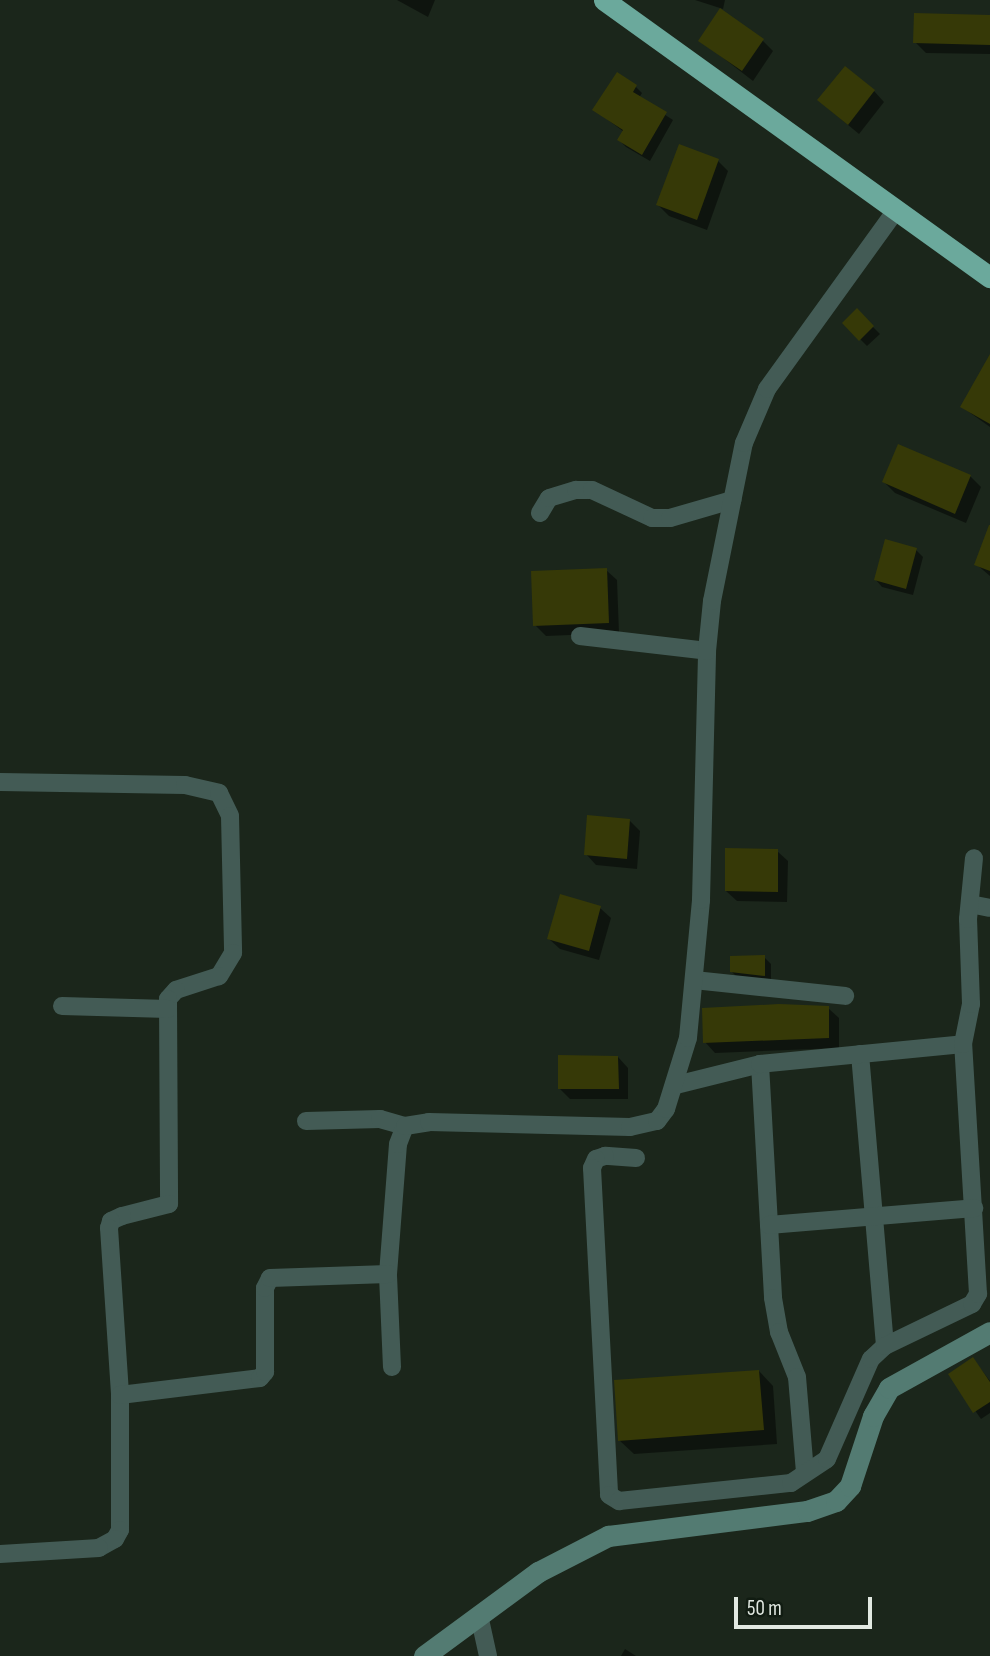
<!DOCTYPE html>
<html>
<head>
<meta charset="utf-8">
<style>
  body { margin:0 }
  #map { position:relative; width:990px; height:1656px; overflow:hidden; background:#1b261b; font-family:"Sofia Sans Condensed",sans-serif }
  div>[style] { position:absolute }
  .shadow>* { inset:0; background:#0007 }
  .building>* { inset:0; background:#363907 }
  .street>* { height:18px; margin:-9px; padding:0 9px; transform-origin:9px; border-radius:9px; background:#435b55 }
  .secondary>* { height:21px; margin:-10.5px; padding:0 10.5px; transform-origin:10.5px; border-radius:10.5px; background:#537b72 }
  .highway>* { height:21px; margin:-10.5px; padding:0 10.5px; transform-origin:10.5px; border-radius:10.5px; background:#6ba99c }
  span { translate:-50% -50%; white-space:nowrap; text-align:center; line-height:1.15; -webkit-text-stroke:7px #111c12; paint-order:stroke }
  .scale { position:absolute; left:734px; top:1597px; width:138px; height:32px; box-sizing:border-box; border:4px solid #e2e9e2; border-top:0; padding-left:9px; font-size:21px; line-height:24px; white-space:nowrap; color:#e2e9e2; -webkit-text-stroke:5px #111c12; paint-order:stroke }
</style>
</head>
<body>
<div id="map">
  <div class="shadow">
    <div style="clip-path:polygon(397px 0,435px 0,428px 17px)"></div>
    <div style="clip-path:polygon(695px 0,725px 0,723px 9px)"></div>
    <div style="clip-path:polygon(990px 17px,990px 54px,926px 53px,915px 42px)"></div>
    <div style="clip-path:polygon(700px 40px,763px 41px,773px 51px,753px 81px)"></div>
    <div style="clip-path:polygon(636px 87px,642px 93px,639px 98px,673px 120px,650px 161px,626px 147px,619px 140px,624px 132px,595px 110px)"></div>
    <div style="clip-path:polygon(874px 91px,884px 102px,859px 134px,830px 110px)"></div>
    <div style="clip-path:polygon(718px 161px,728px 171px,707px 230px,669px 216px,658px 205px)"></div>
    <div style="clip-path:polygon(857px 311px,880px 334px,867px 346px,844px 323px)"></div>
    <div style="clip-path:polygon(990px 357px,990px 427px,962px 407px)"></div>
    <div style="clip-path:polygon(970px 476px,981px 487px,966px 523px,895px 493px,884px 482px)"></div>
    <div style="clip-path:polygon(990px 526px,990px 576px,976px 564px)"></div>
    <div style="clip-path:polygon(916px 550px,923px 557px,913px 595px,882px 587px,876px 580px)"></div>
    <div style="clip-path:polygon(606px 570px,617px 580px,619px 633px,546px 636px,535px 625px)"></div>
    <div style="clip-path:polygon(629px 820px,640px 831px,637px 869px,596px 865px,586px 854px)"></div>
    <div style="clip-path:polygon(777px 851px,788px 861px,787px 902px,737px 901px,726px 891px)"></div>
    <div style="clip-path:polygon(600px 908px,611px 918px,599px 960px,560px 949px,549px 939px)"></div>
    <div style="clip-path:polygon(764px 957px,771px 964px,771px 982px,739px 979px,732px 972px)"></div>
    <div style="clip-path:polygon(828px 1008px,839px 1018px,839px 1048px,715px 1053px,705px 1042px)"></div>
    <div style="clip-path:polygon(618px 1057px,628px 1068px,628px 1099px,570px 1099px,559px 1088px)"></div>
    <div style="clip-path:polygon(973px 1359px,990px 1381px,990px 1413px,981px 1419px,950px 1375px)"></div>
    <div style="clip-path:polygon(759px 1371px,773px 1386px,777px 1444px,634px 1454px,619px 1440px)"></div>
    <div style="clip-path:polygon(625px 1649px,636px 1656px,621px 1656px)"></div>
  </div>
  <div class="building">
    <div style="clip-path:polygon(720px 8px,764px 39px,742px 71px,698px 41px)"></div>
    <div style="clip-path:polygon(914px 13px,990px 15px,990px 45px,913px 43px)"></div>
    <div style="clip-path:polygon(845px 66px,875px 90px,848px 125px,817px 100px)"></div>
    <div style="clip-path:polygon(617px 72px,637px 85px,633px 92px,667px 112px,642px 155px,617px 140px,623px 130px,592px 110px)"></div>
    <div style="clip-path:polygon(679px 144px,719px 159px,697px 220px,656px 205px)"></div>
    <div style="clip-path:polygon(857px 308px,874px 326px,859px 341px,842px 323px)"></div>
    <div style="clip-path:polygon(990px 354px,990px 424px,960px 407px)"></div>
    <div style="clip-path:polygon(898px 444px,971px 475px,955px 514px,882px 482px)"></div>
    <div style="clip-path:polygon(989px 525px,990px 525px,990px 571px,974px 565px)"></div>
    <div style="clip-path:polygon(885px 539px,917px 548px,906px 589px,874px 580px)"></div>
    <div style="clip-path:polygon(607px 568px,609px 623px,533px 626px,531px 571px)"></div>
    <div style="clip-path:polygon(587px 815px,630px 819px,627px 859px,584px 855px)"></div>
    <div style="clip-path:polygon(725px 848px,778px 849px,778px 892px,725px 891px)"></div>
    <div style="clip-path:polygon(560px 894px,601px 906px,589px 951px,547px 939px)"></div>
    <div style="clip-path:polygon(765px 955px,765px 976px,730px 972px,730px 956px)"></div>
    <div style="clip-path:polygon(779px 1004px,829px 1006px,829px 1038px,703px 1043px,702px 1008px)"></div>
    <div style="clip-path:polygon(558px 1055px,618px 1056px,619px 1089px,558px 1089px)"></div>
    <div style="clip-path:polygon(973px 1357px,990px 1382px,990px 1402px,973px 1413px,948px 1374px)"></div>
    <div style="clip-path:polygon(759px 1370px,764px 1430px,618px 1441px,614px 1380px)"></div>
  </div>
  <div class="street">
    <div style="left:540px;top:513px;width:17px;rotate:-59deg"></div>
    <div style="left:549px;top:498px;width:28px;rotate:-17deg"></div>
    <div style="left:576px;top:490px;width:16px"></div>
    <div style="left:592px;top:490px;width:66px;rotate:25deg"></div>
    <div style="left:652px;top:518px;width:18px"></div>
    <div style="left:670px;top:518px;width:65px;rotate:-16.2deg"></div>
    <div style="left:580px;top:636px;width:128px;rotate:6.7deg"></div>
    <div style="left:0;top:782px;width:185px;rotate:0.9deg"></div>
    <div style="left:185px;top:785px;width:35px;rotate:13deg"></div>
    <div style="left:219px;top:793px;width:25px;rotate:64deg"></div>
    <div style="left:230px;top:816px;width:137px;rotate:88.7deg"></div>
    <div style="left:233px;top:953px;width:27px;rotate:121deg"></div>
    <div style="left:219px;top:976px;width:45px;rotate:162deg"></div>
    <div style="left:176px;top:990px;width:12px;rotate:132deg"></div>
    <div style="left:168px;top:999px;width:205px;rotate:89.7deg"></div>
    <div style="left:169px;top:1204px;width:49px;rotate:165.7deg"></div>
    <div style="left:122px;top:1216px;width:12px;rotate:156deg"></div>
    <div style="left:111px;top:1221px;width:7px;rotate:106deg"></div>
    <div style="left:109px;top:1228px;width:167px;rotate:86.2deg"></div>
    <div style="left:120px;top:1395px;width:135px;rotate:90deg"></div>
    <div style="left:120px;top:1530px;width:10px;rotate:119deg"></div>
    <div style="left:115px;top:1539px;width:18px;rotate:151deg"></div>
    <div style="left:99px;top:1548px;width:99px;rotate:176.5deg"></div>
    <div style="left:970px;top:904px;width:20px;rotate:11deg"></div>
    <div style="left:694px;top:980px;width:152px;rotate:6deg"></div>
    <div style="left:62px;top:1006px;width:106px;rotate:1.6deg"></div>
    <div style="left:860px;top:1054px;width:293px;rotate:85.1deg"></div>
    <div style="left:760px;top:1064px;width:234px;rotate:86.8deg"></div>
    <div style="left:773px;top:1298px;width:35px;rotate:80deg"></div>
    <div style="left:779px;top:1332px;width:48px;rotate:68.2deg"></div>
    <div style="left:797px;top:1377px;width:96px;rotate:85.2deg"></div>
    <div style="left:676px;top:1085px;width:87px;rotate:-14deg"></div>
    <div style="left:760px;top:1064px;width:204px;rotate:-5.6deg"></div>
    <div style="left:306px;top:1121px;width:74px;rotate:-1.5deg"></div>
    <div style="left:380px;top:1119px;width:26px;rotate:16deg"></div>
    <div style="left:636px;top:1158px;width:31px;rotate:-176deg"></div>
    <div style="left:605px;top:1156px;width:9px;rotate:162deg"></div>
    <div style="left:596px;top:1159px;width:10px;rotate:114deg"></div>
    <div style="left:592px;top:1168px;width:327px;rotate:87deg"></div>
    <div style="left:609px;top:1495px;width:12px;rotate:31deg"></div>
    <div style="left:619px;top:1501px;width:173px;rotate:-6deg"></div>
    <div style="left:791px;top:1483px;width:43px;rotate:-33.7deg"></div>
    <div style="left:827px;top:1459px;width:109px;rotate:-66.3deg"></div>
    <div style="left:871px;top:1359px;width:19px;rotate:-43deg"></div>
    <div style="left:885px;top:1346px;width:97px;rotate:-25.8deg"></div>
    <div style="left:972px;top:1304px;width:12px;rotate:-59deg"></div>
    <div style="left:978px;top:1294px;width:250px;rotate:-93.4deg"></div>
    <div style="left:963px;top:1044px;width:41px;rotate:-78.7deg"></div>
    <div style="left:971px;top:1004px;width:85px;rotate:-92deg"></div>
    <div style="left:968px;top:919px;width:61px;rotate:-84.4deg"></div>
    <div style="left:769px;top:1225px;width:206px;rotate:-4.7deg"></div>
    <div style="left:392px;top:1367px;width:93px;rotate:-92.5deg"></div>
    <div style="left:388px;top:1274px;width:130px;rotate:-85.6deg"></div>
    <div style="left:398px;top:1144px;width:19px;rotate:-69deg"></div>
    <div style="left:405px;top:1126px;width:24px;rotate:-9deg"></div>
    <div style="left:429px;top:1122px;width:201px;rotate:1.4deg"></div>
    <div style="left:630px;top:1127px;width:28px;rotate:-13deg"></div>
    <div style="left:657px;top:1121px;width:15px;rotate:-53deg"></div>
    <div style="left:666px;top:1109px;width:74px;rotate:-72.8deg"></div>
    <div style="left:688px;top:1038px;width:139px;rotate:-84.6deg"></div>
    <div style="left:701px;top:900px;width:249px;rotate:-88.6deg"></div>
    <div style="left:707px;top:651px;width:50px;rotate:-84.3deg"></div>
    <div style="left:712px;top:601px;width:161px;rotate:-78.6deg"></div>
    <div style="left:744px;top:443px;width:59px;rotate:-66.9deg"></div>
    <div style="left:767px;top:389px;width:222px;rotate:-54.2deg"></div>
    <div style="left:120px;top:1395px;width:141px;rotate:-6.9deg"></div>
    <div style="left:260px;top:1378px;width:8px;rotate:-50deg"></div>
    <div style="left:265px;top:1372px;width:84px;rotate:-90deg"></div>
    <div style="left:265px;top:1288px;width:11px;rotate:-63deg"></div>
    <div style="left:270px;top:1278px;width:118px;rotate:-1.9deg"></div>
    <div style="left:479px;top:1615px;width:42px;rotate:77.6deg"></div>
  </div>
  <div class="secondary">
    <div style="left:424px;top:1656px;width:142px;rotate:-36.4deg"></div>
    <div style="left:538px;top:1572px;width:79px;rotate:-27.2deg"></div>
    <div style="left:608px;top:1536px;width:201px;rotate:-7.2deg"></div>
    <div style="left:807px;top:1511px;width:31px;rotate:-19deg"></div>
    <div style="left:836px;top:1501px;width:21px;rotate:-47deg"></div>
    <div style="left:850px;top:1486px;width:74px;rotate:-71.8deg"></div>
    <div style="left:873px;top:1416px;width:32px;rotate:-60deg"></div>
    <div style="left:889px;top:1388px;width:115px;rotate:-29deg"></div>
  </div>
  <div class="highway">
    <div style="left:604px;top:0;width:475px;rotate:35.7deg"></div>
  </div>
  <div class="scale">50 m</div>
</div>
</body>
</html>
